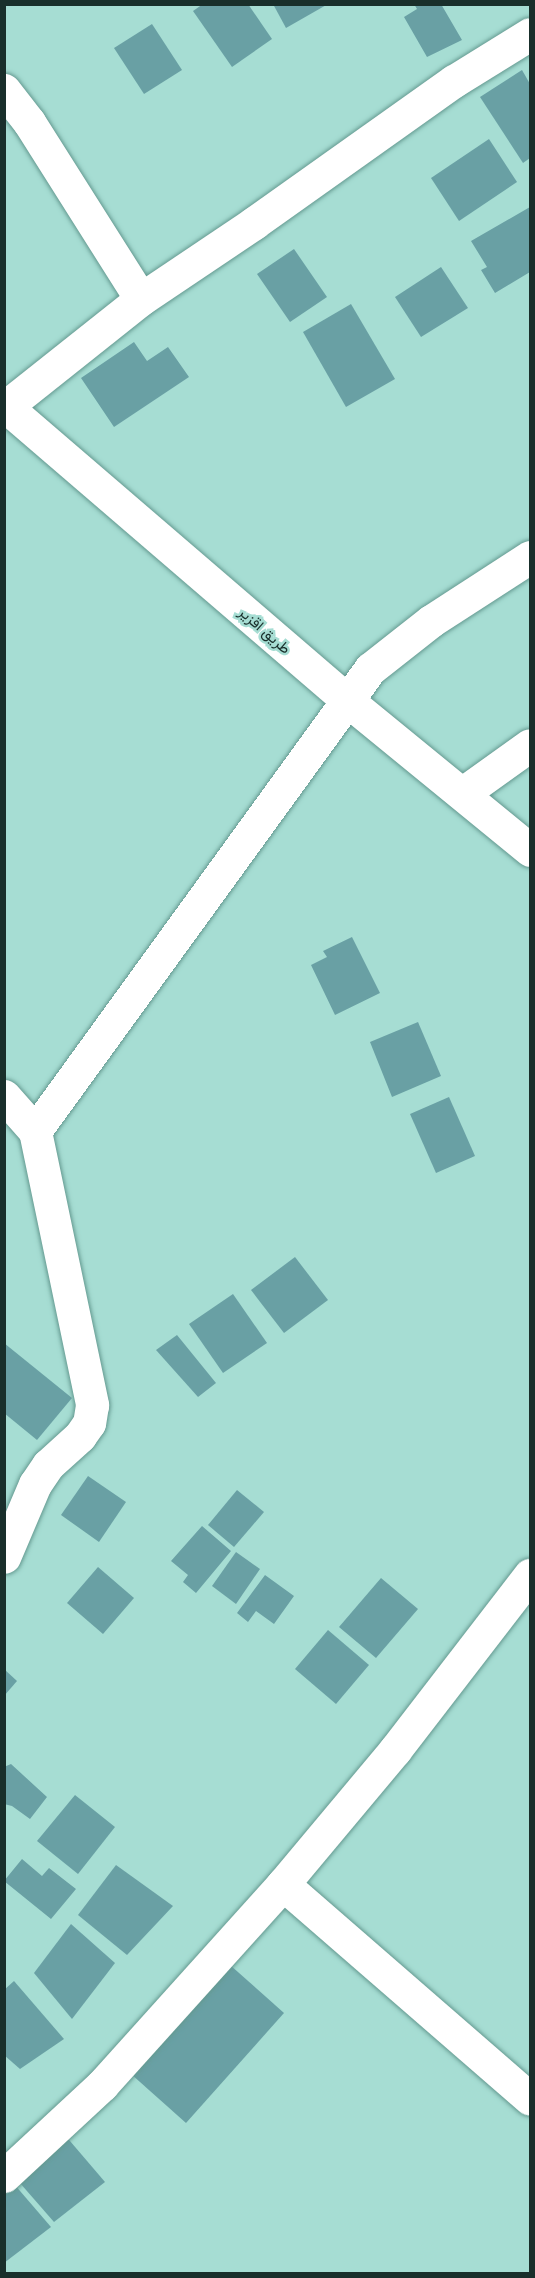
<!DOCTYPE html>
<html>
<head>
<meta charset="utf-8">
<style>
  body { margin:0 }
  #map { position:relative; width:535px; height:2278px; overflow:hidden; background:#a6ddd3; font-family:"Noto Sans",Vazirmatn,sans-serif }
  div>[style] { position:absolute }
  .building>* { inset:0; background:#69a0a4 }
  .roads { filter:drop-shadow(0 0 2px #649990) drop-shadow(0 0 2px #649990) }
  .minor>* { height:33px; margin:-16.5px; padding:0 16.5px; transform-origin:16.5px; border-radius:16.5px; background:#fff }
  span { translate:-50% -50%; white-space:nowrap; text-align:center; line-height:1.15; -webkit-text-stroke:5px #a6ddd3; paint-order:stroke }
  .street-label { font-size:15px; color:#192f2b }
  .frame { position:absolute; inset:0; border:6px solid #192f2b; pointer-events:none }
</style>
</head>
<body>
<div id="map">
  <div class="building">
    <div style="clip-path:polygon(203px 4px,248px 4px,272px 39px,232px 67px,193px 11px)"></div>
    <div style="clip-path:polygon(273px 4px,328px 4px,286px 28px)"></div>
    <div style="clip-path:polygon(414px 4px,441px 4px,462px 40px,427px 57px,404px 17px,417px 9px)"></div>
    <div style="clip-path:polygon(152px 24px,182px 70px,144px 94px,114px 48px)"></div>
    <div style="clip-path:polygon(522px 70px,530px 84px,530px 158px,523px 163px,480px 97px)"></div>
    <div style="clip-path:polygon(489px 139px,517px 182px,459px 221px,431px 178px)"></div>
    <div style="clip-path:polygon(530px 207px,530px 272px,495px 293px,481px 270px,487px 267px,471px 241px)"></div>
    <div style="clip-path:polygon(294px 249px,327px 297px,290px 322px,257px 274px)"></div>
    <div style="clip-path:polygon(441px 267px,468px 308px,421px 337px,395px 297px)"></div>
    <div style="clip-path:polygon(351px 304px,395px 379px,346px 407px,303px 332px)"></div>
    <div style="clip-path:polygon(134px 342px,147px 361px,168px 347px,189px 377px,114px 427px,81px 378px)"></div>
    <div style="clip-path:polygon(352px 937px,380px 993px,335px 1015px,311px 965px,327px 957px,323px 951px)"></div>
    <div style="clip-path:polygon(418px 1022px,441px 1076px,392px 1097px,370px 1042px)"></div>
    <div style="clip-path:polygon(449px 1097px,475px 1156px,436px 1173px,410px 1114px)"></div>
    <div style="clip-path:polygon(295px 1257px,328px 1300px,284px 1333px,251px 1290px)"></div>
    <div style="clip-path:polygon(233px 1294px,267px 1343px,223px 1373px,189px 1324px)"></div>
    <div style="clip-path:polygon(177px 1335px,216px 1383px,198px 1397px,156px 1350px)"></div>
    <div style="clip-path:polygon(4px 1343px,72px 1398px,37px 1440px,4px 1413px)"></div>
    <div style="clip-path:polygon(88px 1476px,126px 1502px,99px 1542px,61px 1515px)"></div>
    <div style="clip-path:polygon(237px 1490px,264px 1512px,234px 1547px,208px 1525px)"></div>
    <div style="clip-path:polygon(202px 1526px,231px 1551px,196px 1593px,183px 1582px,188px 1575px,171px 1561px)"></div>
    <div style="clip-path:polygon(236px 1552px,260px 1569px,236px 1604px,212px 1586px)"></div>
    <div style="clip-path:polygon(98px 1567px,134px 1598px,103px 1634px,67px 1603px)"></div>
    <div style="clip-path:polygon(265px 1575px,294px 1596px,274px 1624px,256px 1611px,248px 1622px,237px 1613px)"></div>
    <div style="clip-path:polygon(381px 1578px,418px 1609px,376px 1658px,339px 1627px)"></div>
    <div style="clip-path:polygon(328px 1630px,369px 1665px,336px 1704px,295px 1669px)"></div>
    <div style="clip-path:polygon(4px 1669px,17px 1681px,4px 1696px)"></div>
    <div style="clip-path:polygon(11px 1764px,47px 1797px,30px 1819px,12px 1806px,4px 1804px,4px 1767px)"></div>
    <div style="clip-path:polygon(75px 1795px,115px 1827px,78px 1874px,37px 1841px)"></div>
    <div style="clip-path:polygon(22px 1859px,42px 1876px,49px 1868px,76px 1889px,51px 1919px,4px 1881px)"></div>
    <div style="clip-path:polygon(116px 1865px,173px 1906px,127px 1955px,78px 1915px)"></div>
    <div style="clip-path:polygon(71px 1924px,115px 1963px,72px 2019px,34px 1973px)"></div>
    <div style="clip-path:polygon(230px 1965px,284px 2013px,186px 2123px,131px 2074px)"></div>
    <div style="clip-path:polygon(14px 1981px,64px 2039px,20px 2069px,4px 2055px,4px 1990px)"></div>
    <div style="clip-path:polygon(64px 2134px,105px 2182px,54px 2222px,13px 2175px)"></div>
    <div style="clip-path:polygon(8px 2177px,51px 2227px,4px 2263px,4px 2180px)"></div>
  </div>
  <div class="roads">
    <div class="minor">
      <div style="left:4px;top:90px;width:41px;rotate:52deg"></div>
      <div style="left:29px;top:122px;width:209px;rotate:57.7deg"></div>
      <div style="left:4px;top:405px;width:454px;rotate:40.7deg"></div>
      <div style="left:348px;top:701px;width:235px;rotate:39.3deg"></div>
      <div style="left:4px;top:408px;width:175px;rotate:-38.5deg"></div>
      <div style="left:141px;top:299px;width:136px;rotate:-33.9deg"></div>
      <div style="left:254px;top:223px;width:245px;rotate:-35.4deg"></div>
      <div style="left:454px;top:81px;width:89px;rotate:-31.7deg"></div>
      <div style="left:463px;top:793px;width:82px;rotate:-35.6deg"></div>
      <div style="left:4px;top:1096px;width:47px;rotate:48.5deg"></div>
      <div style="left:35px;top:1131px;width:280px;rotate:78.2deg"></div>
      <div style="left:92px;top:1405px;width:18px;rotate:99deg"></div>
      <div style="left:89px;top:1423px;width:16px;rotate:125deg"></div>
      <div style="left:80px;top:1436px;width:43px;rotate:137.8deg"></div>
      <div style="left:48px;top:1465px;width:23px;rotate:124deg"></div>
      <div style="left:35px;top:1484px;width:79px;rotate:113deg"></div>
      <div style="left:35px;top:1131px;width:571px;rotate:-54.05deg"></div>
      <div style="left:370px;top:669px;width:78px;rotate:-38.2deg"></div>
      <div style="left:431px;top:621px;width:118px;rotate:-32.9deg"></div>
      <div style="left:283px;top:1884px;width:327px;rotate:41deg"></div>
      <div style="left:4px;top:2176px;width:134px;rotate:-42.9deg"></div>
      <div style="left:102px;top:2085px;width:270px;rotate:-48deg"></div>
      <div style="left:283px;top:1884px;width:175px;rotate:-50.1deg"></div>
      <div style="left:395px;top:1750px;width:221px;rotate:-52.4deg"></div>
    </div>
  </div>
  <div class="street-label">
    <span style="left:265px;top:630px;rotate:41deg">طريق اقزير</span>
  </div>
  <div class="frame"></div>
</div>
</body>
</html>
